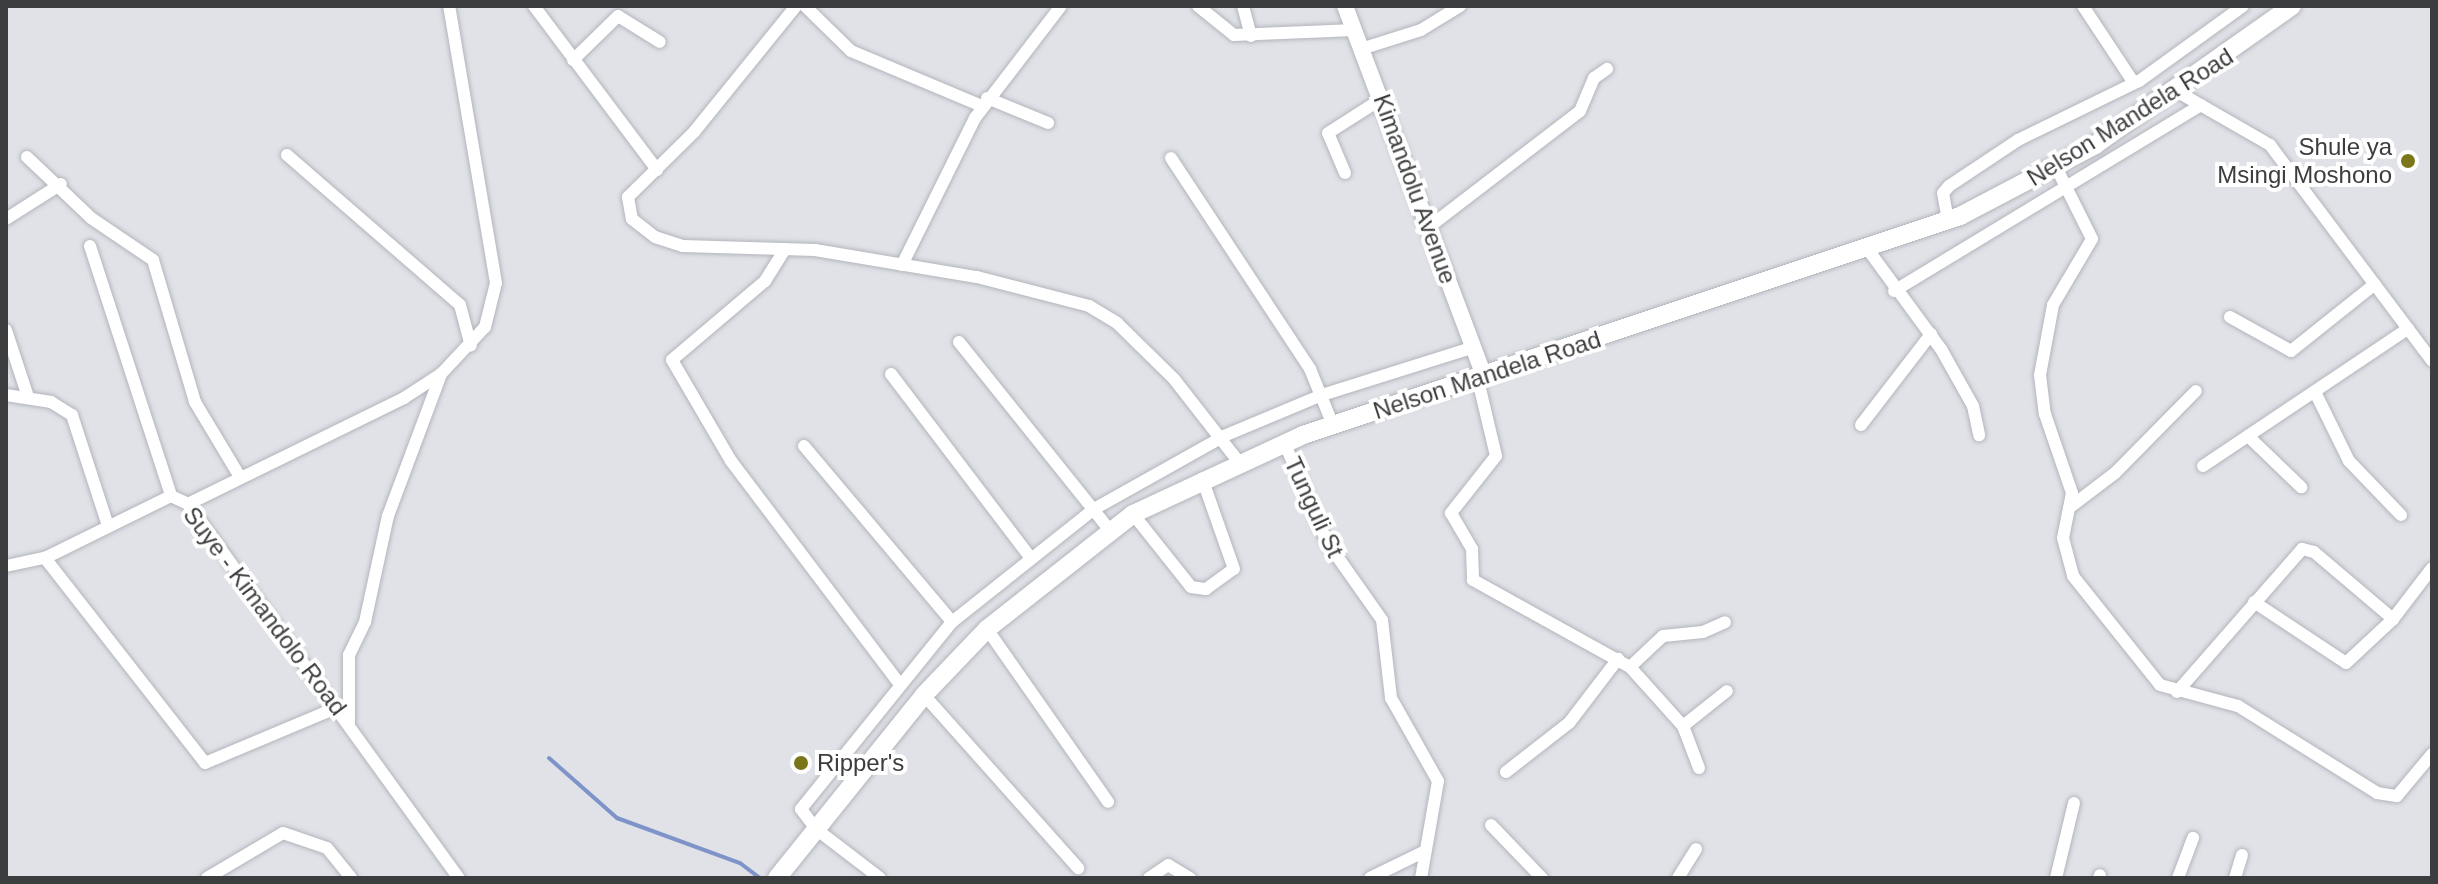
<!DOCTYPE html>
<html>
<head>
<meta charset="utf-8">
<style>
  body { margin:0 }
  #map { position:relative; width:2438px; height:884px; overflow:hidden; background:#e0e2e8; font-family:Helvetica,sans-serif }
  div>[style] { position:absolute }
  .stream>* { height:4px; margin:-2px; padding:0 2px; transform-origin:2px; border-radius:2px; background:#7e93c8 }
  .roads { filter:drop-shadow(0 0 2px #b2b5bb) drop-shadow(0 0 2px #b2b5bb) }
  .minor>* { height:12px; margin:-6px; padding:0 6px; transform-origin:6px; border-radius:6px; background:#fff }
  .tertiary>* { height:16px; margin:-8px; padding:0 8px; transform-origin:8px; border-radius:8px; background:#fff }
  .secondary>* { height:18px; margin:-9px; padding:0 9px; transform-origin:9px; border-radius:9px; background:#fff }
  .dots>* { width:22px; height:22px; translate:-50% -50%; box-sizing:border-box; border:4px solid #fff; border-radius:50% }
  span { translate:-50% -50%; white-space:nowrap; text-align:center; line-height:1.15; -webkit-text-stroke:8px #fff; paint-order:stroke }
  .street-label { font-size:24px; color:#3c3d3f }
  .poi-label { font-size:24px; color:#3c3d3f }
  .right { translate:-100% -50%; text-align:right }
  .left { translate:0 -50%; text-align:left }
  .frame { position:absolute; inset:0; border:8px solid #3c3d3f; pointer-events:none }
</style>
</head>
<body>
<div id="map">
  <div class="stream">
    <div style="left:549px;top:758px;width:91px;rotate:41.4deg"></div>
    <div style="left:617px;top:818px;width:131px;rotate:20.1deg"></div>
    <div style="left:740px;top:863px;width:25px;rotate:37deg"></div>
  </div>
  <div class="roads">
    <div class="minor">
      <div style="left:534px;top:6px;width:205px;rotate:53.1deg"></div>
      <div style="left:796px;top:6px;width:162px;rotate:129deg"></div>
      <div style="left:694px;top:132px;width:93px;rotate:135.4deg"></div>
      <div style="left:628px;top:197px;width:22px;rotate:80deg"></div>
      <div style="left:632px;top:219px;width:29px;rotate:38deg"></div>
      <div style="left:655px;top:237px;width:29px;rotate:18deg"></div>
      <div style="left:683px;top:246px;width:132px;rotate:1.7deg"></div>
      <div style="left:815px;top:250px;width:164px;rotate:9.5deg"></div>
      <div style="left:977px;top:277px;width:116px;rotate:14.5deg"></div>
      <div style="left:1089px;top:306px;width:33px;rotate:31deg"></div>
      <div style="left:1117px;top:323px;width:80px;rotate:44.5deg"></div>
      <div style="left:1174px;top:379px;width:104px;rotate:52deg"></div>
      <div style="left:805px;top:6px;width:64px;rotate:44.4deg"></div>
      <div style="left:851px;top:51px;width:142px;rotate:22.8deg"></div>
      <div style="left:1198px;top:6px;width:46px;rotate:38.9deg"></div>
      <div style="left:1234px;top:35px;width:121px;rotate:-2.4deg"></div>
      <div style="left:1243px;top:6px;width:31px;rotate:75deg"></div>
      <div style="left:2083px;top:6px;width:92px;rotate:56.5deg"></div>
      <div style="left:1361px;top:49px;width:63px;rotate:-17.6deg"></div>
      <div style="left:1421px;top:30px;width:46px;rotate:-31.6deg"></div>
      <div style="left:573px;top:60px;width:63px;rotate:-44.4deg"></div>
      <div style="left:618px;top:16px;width:49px;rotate:31.8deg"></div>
      <div style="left:2178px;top:92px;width:106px;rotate:29.9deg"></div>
      <div style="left:2270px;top:145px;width:270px;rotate:53.1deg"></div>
      <div style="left:987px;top:98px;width:66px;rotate:22.3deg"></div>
      <div style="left:287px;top:155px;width:229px;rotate:40.9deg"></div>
      <div style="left:460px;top:305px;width:42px;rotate:75deg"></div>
      <div style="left:27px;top:157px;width:88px;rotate:43.6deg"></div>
      <div style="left:91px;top:218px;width:75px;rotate:34.1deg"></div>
      <div style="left:153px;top:260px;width:148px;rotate:73.5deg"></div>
      <div style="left:195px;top:402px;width:87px;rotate:59deg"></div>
      <div style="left:1171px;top:158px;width:253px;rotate:56.6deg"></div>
      <div style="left:1310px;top:369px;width:61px;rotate:67.7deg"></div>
      <div style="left:2056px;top:167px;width:80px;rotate:63.4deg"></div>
      <div style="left:2092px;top:239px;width:77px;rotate:120.6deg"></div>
      <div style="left:2053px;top:305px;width:71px;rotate:100.5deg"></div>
      <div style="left:2040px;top:375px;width:39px;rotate:83deg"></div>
      <div style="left:2045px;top:414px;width:83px;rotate:71.1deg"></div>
      <div style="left:2072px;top:493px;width:46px;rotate:101.3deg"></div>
      <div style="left:2063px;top:538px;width:39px;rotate:75deg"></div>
      <div style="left:2073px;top:576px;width:139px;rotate:51.4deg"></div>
      <div style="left:2160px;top:685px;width:81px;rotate:15.1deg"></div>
      <div style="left:2238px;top:706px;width:164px;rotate:32deg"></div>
      <div style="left:2377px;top:793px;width:20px;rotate:9deg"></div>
      <div style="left:2397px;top:796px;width:55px;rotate:-50.2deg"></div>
      <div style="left:1345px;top:173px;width:43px;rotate:-113deg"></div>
      <div style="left:1328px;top:133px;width:65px;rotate:-32.5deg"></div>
      <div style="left:6px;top:219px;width:65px;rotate:-32.5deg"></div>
      <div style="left:1948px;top:221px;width:28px;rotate:-100deg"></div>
      <div style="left:1943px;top:193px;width:9px;rotate:-49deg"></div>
      <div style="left:1949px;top:186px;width:83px;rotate:-33.7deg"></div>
      <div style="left:2018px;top:140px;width:135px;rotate:-26deg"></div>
      <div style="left:2139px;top:81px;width:128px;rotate:-35.8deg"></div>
      <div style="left:1429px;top:227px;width:190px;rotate:-37.5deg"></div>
      <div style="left:1580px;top:111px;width:36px;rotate:-67deg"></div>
      <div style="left:1594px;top:78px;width:16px;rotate:-35deg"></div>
      <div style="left:90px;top:246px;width:263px;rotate:72deg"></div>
      <div style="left:785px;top:249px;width:38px;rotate:122deg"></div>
      <div style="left:765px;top:281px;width:122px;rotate:139.7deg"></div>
      <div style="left:672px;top:360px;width:117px;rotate:59.7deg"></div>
      <div style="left:731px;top:461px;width:278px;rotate:52.9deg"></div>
      <div style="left:1869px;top:251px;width:122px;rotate:53.7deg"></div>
      <div style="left:1941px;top:349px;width:65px;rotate:60.7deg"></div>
      <div style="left:1973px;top:406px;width:30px;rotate:78deg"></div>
      <div style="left:902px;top:265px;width:164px;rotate:-63.6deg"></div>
      <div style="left:975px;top:118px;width:141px;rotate:-52.5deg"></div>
      <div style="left:1894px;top:291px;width:359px;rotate:-31.2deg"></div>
      <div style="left:2230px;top:317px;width:70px;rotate:29.1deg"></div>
      <div style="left:2291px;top:351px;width:107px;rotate:-38.6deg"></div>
      <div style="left:6px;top:330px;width:71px;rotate:71.8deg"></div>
      <div style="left:959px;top:342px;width:240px;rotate:51.3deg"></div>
      <div style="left:891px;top:374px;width:230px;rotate:52.8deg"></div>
      <div style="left:1477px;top:376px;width:82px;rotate:76.6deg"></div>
      <div style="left:1496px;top:456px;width:73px;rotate:128.3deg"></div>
      <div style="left:1451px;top:513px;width:42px;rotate:59.7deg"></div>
      <div style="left:1472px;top:549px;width:31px;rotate:88deg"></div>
      <div style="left:1473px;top:580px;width:179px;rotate:29deg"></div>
      <div style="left:1630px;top:667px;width:79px;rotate:48.1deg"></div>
      <div style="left:1683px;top:726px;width:45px;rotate:69.1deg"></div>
      <div style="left:2315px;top:392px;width:77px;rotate:63.8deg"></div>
      <div style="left:2349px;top:461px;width:75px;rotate:46.1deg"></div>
      <div style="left:6px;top:395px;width:46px;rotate:8.8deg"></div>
      <div style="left:51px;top:402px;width:25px;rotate:32deg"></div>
      <div style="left:72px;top:415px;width:117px;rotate:72deg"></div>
      <div style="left:1861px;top:425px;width:115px;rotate:-52.4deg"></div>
      <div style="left:2248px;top:436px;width:74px;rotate:43.9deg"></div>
      <div style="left:1284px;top:442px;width:109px;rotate:66.7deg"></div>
      <div style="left:1327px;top:542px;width:95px;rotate:54.8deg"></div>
      <div style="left:1382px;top:620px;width:79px;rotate:83.4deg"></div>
      <div style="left:1391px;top:698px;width:95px;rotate:60.5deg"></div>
      <div style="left:1438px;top:781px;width:98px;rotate:99.9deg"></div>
      <div style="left:804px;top:446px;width:230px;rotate:49.9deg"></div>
      <div style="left:2203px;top:466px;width:247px;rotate:-33.8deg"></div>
      <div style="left:188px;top:504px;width:241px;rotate:-26.1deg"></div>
      <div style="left:404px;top:398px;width:44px;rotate:-33deg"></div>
      <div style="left:441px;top:374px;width:64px;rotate:-46.9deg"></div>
      <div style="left:485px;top:327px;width:45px;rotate:-76deg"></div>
      <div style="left:496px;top:283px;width:281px;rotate:-99.6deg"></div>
      <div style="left:2069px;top:508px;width:58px;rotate:-37.3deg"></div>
      <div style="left:2115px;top:473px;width:115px;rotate:-45.4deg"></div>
      <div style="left:1133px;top:514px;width:93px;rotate:51.5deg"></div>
      <div style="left:1191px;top:587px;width:15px;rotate:8deg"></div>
      <div style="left:1206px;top:589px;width:34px;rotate:-36deg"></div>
      <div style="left:1234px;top:569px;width:96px;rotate:-109.4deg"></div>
      <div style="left:45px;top:558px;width:260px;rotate:52deg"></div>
      <div style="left:205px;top:763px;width:144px;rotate:-22.8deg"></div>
      <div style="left:6px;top:566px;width:40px;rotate:-12deg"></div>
      <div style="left:45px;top:558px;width:140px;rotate:-26.2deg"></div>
      <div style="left:171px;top:496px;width:19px;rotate:25deg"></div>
      <div style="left:188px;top:504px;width:462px;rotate:54.1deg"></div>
      <div style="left:2254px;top:602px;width:110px;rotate:33.5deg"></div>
      <div style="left:2346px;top:663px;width:64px;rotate:-43.1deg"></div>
      <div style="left:2393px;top:619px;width:64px;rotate:-52.6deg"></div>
      <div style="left:987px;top:629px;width:211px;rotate:55deg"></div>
      <div style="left:1630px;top:667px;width:45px;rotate:-43.2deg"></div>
      <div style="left:1663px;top:636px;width:40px;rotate:-5.7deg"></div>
      <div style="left:1703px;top:632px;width:24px;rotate:-24deg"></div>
      <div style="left:2177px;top:692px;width:190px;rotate:-48.8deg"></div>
      <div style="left:2302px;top:549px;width:12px;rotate:14deg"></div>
      <div style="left:2314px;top:552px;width:104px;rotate:40.3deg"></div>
      <div style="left:924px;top:695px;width:232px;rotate:48.3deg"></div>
      <div style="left:349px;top:722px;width:67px;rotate:-90deg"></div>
      <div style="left:349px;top:655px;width:37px;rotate:-64deg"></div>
      <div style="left:365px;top:622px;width:108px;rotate:-77.8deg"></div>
      <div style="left:388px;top:516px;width:152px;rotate:-69.5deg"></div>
      <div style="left:1683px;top:726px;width:56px;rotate:-38.5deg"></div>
      <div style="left:1506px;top:772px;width:80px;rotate:-37.9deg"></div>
      <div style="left:1569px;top:723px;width:81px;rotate:-52.6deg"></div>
      <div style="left:1491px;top:825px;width:74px;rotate:46.1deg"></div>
      <div style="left:207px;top:878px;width:88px;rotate:-30.6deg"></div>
      <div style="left:283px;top:833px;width:46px;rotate:18.8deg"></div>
      <div style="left:327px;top:848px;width:38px;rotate:51deg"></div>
      <div style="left:880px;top:878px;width:81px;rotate:-142.6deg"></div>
      <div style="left:816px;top:829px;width:25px;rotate:-127deg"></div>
      <div style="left:801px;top:809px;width:240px;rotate:-51.1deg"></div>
      <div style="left:952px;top:622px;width:181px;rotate:-38.5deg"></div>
      <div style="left:1094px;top:509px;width:149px;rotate:-29.3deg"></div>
      <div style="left:1224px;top:436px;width:106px;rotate:-22.7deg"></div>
      <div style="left:1322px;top:395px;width:159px;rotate:-17.5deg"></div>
      <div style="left:1149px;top:878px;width:23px;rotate:-34deg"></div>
      <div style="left:1168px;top:865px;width:26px;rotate:31deg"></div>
      <div style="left:1370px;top:878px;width:59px;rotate:-26.1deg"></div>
      <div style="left:1678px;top:878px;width:34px;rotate:-58deg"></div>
      <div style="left:2056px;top:878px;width:77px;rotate:-76.5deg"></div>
      <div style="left:2099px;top:878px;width:3px;rotate:-72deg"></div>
      <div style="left:2178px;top:878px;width:43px;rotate:-69.4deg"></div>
      <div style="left:2235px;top:878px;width:24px;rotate:-73deg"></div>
    </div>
    <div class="tertiary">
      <div style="left:1345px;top:6px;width:393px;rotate:69.4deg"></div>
    </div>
    <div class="secondary">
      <div style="left:777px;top:878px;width:235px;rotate:-51.2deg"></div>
      <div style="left:924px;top:695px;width:91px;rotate:-46.3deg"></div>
      <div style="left:987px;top:629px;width:186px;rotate:-38.2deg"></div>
      <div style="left:1133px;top:514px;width:187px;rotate:-24.9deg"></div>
      <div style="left:1303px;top:435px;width:693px;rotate:-18.43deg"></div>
      <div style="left:1960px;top:216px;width:153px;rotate:-27.7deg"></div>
      <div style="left:2095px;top:145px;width:241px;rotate:-35.2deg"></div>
    </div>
  </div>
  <div class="dots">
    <div style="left:2408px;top:161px;background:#7c761b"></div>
    <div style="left:801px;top:763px;background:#7c761b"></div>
  </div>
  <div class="street-label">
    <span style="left:2130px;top:117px;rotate:-32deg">Nelson Mandela Road</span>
    <span style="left:1415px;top:189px;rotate:70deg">Kimandolu Avenue</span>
    <span style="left:1487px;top:375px;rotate:-18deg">Nelson Mandela Road</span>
    <span style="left:1314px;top:507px;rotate:65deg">Tunguli St</span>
    <span style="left:265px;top:611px;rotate:53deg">Suye - Kimandolo Road</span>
  </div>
  <div class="poi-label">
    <span class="right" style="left:2392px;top:161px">Shule ya<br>Msingi Moshono</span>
    <span class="left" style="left:817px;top:763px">Ripper's</span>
  </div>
  <div class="frame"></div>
</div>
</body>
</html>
